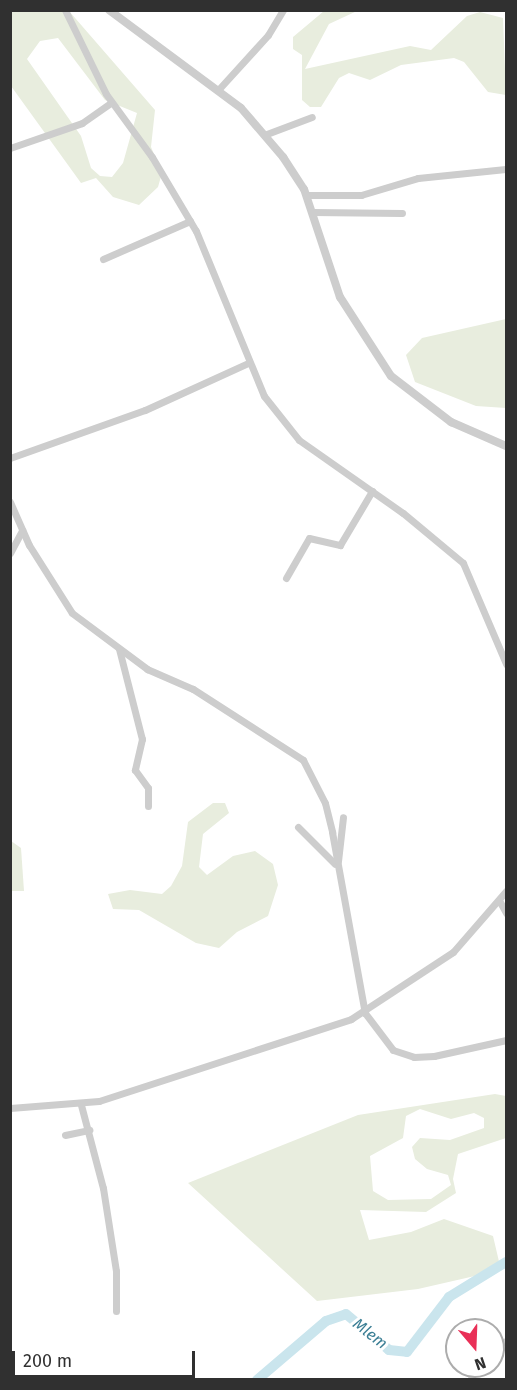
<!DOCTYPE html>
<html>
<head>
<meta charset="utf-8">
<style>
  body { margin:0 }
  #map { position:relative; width:517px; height:1390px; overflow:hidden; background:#fff; font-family:"Fira Sans",sans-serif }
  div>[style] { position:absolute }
  .green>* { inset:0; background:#e8edde }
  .river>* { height:10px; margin:-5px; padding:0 5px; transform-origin:5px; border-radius:5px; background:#cae5ed }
  .minor>* { height:7px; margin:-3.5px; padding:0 3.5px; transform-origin:3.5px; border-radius:3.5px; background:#cdcdcd }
  .tertiary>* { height:8px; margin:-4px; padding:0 4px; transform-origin:4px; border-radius:4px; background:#cdcdcd }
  span { translate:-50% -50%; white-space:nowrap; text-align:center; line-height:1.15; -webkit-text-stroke:6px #fff; paint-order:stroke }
  .water-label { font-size:16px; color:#3c7f95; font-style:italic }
  .frame { position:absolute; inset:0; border:12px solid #303030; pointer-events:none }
  .north { position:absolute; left:445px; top:1318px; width:60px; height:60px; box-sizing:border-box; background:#fff; border:2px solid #acacac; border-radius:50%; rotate:161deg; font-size:16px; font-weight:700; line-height:24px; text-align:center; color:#303030 }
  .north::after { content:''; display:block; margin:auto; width:21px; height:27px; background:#e93057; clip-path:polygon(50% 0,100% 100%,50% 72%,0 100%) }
  .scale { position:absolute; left:12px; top:1351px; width:183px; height:27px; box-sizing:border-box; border:3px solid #303030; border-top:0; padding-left:8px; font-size:18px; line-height:21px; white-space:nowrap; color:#303030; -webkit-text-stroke:4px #fff; paint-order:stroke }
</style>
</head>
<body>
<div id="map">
  <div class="green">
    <div style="clip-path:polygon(evenodd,10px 11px,69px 11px,155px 110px,151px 147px,162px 173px,158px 187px,139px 205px,113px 197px,96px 178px,81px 183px,11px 86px,10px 11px,58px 38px,105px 100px,137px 113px,123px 163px,112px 177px,100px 176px,91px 168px,81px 136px,27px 59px,40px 41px,58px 38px)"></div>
    <div style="clip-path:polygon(324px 11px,357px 11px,329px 24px,305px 69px,410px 46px,431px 50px,467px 16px,480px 12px,503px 18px,506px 95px,488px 92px,464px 62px,454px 58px,401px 65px,370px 80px,349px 73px,339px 78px,321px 107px,310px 107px,302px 100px,302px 55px,293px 49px,293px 37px)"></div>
    <div style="clip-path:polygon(506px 319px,506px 408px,476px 406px,415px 382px,406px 355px,422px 338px)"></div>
    <div style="clip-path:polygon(213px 803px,225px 803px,229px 813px,203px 834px,199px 867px,207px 875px,233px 856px,255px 851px,273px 864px,278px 885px,268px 916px,237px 932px,219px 948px,196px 943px,139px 910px,113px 909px,108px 894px,130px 890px,162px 894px,171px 886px,182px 866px,188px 822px)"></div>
    <div style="clip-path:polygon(11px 841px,21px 848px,24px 891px,11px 891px)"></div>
    <div style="clip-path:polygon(evenodd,495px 1094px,506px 1096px,506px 1138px,458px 1154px,453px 1179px,456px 1193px,426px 1212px,360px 1210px,369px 1240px,411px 1232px,444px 1219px,493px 1236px,501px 1270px,418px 1289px,317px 1301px,188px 1183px,358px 1115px,495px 1094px,420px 1109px,451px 1119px,474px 1113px,484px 1118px,484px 1128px,450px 1140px,420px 1138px,412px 1147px,415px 1159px,427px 1169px,448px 1175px,451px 1185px,431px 1199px,388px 1200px,373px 1191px,370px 1156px,403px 1138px,406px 1116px,420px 1109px)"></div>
  </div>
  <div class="river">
    <div style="left:257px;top:1380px;width:91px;rotate:-40.5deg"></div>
    <div style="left:326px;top:1321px;width:21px;rotate:-19deg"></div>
    <div style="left:346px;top:1314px;width:56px;rotate:39.9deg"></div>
    <div style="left:389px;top:1350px;width:18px;rotate:6deg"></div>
    <div style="left:407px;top:1352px;width:69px;rotate:-52.6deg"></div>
    <div style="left:449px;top:1297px;width:67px;rotate:-31.6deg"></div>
  </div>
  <div class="minor">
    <div style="left:65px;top:10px;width:93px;rotate:64deg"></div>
    <div style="left:106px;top:94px;width:78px;rotate:53.9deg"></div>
    <div style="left:152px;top:157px;width:86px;rotate:59.3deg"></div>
    <div style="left:196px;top:231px;width:178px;rotate:67.6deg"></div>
    <div style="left:264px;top:396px;width:56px;rotate:51.5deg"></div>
    <div style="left:299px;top:440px;width:127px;rotate:35.1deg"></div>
    <div style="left:403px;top:513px;width:78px;rotate:39.8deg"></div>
    <div style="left:463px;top:563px;width:110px;rotate:66.9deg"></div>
    <div style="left:218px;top:90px;width:74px;rotate:-47.7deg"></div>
    <div style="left:268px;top:35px;width:29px;rotate:-59deg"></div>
    <div style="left:264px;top:135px;width:51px;rotate:-20.6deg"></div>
    <div style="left:10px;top:148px;width:76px;rotate:-19.1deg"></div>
    <div style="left:82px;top:123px;width:35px;rotate:-35deg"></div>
    <div style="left:306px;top:195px;width:55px"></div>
    <div style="left:361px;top:195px;width:59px;rotate:-16.6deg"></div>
    <div style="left:418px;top:178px;width:88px;rotate:-5.8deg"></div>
    <div style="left:312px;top:212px;width:90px;rotate:0.6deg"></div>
    <div style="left:103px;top:259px;width:95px;rotate:-23.6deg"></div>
    <div style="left:10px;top:458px;width:143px;rotate:-19.6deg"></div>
    <div style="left:145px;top:410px;width:113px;rotate:-24.5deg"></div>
    <div style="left:10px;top:502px;width:47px;rotate:66.2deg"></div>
    <div style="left:29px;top:545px;width:80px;rotate:57.7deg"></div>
    <div style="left:72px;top:613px;width:94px;rotate:36.7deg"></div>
    <div style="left:147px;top:669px;width:50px;rotate:23.5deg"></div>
    <div style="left:193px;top:689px;width:131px;rotate:32.8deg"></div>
    <div style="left:303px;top:760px;width:48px;rotate:62.9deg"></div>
    <div style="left:325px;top:803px;width:30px;rotate:76deg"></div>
    <div style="left:332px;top:832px;width:184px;rotate:79.7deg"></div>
    <div style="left:365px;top:1013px;width:46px;rotate:52.9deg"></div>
    <div style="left:393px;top:1050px;width:22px;rotate:18deg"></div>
    <div style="left:414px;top:1057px;width:20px;rotate:-3deg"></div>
    <div style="left:434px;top:1056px;width:74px;rotate:-12.5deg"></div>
    <div style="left:10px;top:553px;width:26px;rotate:-62deg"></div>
    <div style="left:286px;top:578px;width:46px;rotate:-60.1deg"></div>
    <div style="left:309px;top:538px;width:32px;rotate:13deg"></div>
    <div style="left:340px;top:545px;width:63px;rotate:-59.3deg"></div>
    <div style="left:119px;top:649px;width:93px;rotate:75.7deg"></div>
    <div style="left:142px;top:739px;width:32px;rotate:103deg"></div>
    <div style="left:135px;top:770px;width:22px;rotate:54deg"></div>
    <div style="left:148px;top:788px;width:18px;rotate:90deg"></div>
    <div style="left:298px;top:827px;width:52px;rotate:45deg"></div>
    <div style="left:338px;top:861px;width:44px;rotate:-83.5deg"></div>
    <div style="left:500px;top:902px;width:13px;rotate:61deg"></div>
    <div style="left:81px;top:1105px;width:86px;rotate:75.2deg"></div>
    <div style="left:103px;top:1188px;width:84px;rotate:81.1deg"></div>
    <div style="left:116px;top:1271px;width:40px;rotate:90deg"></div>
    <div style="left:10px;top:1108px;width:89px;rotate:-4.5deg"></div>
    <div style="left:99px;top:1101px;width:265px;rotate:-18deg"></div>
    <div style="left:351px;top:1019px;width:122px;rotate:-33.3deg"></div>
    <div style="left:453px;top:952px;width:81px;rotate:-49deg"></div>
    <div style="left:65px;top:1135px;width:25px;rotate:-12deg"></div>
    <div style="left:493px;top:1347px;width:14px;rotate:-25deg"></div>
    <div style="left:466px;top:1366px;width:16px;rotate:63deg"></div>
  </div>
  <div class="tertiary">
    <div style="left:109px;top:10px;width:164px;rotate:36.6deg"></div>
    <div style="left:241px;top:108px;width:65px;rotate:49.4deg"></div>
    <div style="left:283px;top:157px;width:38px;rotate:57deg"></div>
    <div style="left:304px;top:189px;width:114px;rotate:71.6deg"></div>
    <div style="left:340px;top:297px;width:94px;rotate:57.2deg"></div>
    <div style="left:391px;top:376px;width:76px;rotate:37.5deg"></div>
    <div style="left:451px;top:422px;width:60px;rotate:23.6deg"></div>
  </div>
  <div class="water-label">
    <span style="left:370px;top:1334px;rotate:38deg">Mlem</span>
  </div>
  <div class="frame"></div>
  <div class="north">N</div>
  <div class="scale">200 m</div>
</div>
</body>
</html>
